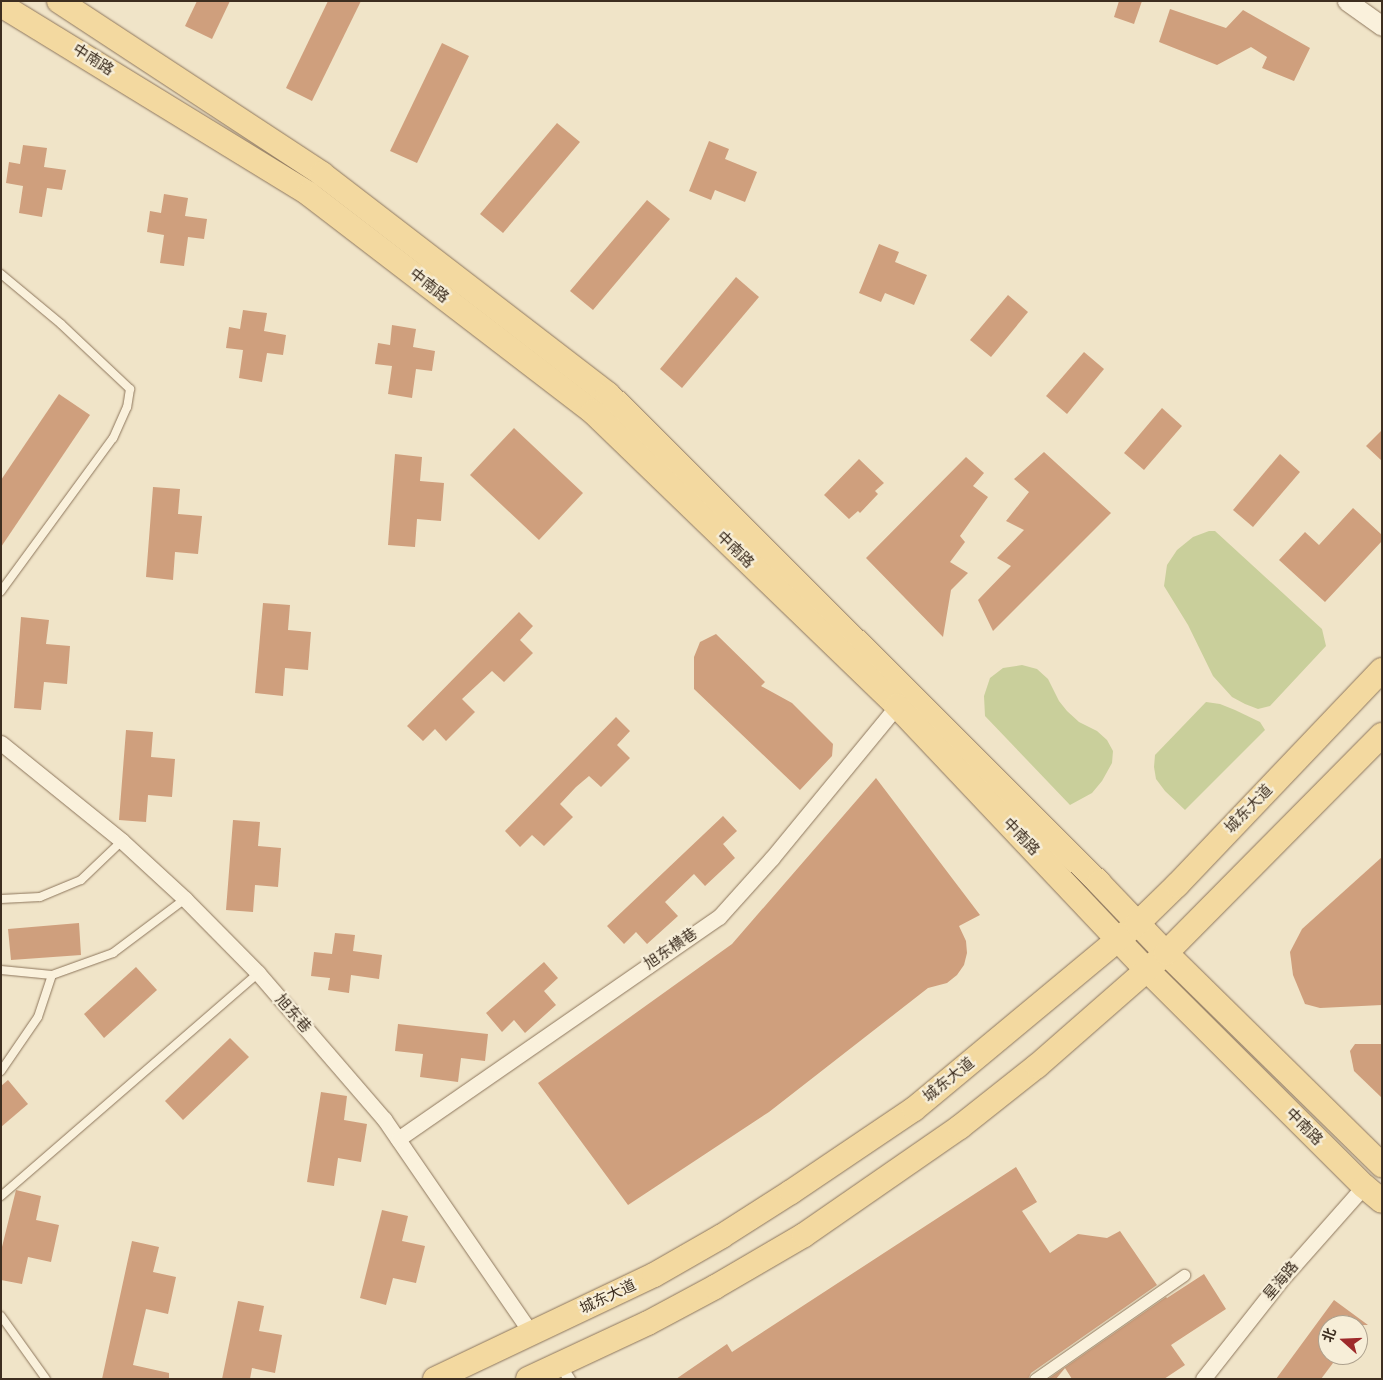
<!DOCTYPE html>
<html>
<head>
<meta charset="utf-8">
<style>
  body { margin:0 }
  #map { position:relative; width:1383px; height:1380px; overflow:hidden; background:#f0e4c8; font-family:"Times New Roman","Noto Sans SC",serif }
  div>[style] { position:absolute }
  .green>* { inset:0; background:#c9cf9b }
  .building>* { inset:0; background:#cf9f7d }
  .roads { filter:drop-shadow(0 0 1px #8d765c) drop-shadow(0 0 1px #8d765c) }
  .service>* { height:8px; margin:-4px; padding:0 4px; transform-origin:4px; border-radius:4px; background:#faf1dc }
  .pedestrian>* { height:11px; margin:-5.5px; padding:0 5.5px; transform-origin:5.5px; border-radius:5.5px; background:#faf1dc }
  .minor>* { height:15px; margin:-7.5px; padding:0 7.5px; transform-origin:7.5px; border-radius:7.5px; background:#faf1dc }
  .tertiary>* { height:19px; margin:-9.5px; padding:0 9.5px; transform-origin:9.5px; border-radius:9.5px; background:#faf1dc }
  .primary>* { height:24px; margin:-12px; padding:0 12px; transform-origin:12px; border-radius:12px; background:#f3d9a0 }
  span { translate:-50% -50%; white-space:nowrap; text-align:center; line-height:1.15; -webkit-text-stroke:4.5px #f7eed8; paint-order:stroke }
  .street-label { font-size:15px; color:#3d2e20 }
  .frame { position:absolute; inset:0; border:2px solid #3d2e20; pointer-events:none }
  .north { position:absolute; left:1318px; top:1315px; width:50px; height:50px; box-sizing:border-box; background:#f7eed8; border:1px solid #ada18e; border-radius:50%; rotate:290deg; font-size:14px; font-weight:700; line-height:20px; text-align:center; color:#3d2e20 }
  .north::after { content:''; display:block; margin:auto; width:18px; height:22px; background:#9e2a2b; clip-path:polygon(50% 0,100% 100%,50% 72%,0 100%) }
</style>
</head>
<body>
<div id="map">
  <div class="green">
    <div style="clip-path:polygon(1209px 531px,1215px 531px,1322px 629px,1326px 646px,1270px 706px,1258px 709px,1245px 704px,1232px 697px,1213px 676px,1188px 625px,1164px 586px,1167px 565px,1177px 550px,1193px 537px)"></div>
    <div style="clip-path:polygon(1022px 665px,1037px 669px,1048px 679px,1059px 701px,1067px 711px,1079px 722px,1097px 731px,1107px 740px,1113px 751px,1112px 763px,1102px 781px,1092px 793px,1070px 805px,985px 716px,984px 696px,990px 678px,1003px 668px)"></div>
    <div style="clip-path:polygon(1206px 702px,1220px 704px,1235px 710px,1260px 722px,1265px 730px,1185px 810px,1165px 791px,1156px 779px,1154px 767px,1155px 755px)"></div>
  </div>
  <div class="building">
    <div style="clip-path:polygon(197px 1px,230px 1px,212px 39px,185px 26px)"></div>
    <div style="clip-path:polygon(328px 1px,361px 1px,312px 101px,286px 88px)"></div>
    <div style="clip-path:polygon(1119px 1px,1142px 1px,1134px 24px,1114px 17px)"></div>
    <div style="clip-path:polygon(1170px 9px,1226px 28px,1243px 10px,1310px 48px,1294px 81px,1262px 68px,1267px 57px,1251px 47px,1217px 65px,1159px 42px)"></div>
    <div style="clip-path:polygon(442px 43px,469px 56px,417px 163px,390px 151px)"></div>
    <div style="clip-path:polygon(557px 123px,580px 142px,503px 233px,480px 214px)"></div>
    <div style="clip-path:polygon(709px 141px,729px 149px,725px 159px,757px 172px,745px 202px,715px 190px,711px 200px,689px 191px)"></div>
    <div style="clip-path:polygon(23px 145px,47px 148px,44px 167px,66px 170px,62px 190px,47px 188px,42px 217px,19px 213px,23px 186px,6px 183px,9px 162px,20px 164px)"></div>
    <div style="clip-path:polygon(164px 194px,188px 198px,185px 216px,207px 219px,204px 239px,188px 237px,184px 266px,160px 263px,164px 235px,147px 232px,150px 211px,161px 213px)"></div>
    <div style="clip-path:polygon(647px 200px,670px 219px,593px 310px,570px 291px)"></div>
    <div style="clip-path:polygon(879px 244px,899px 252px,895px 262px,927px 275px,914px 305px,885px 293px,881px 302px,859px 293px)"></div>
    <div style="clip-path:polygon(736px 277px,759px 297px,682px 388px,660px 369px)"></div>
    <div style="clip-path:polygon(1008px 295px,1028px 312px,991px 357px,970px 340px)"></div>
    <div style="clip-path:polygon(243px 310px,267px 313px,264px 331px,286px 335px,283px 355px,267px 353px,262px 382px,239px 378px,243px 350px,226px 348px,229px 327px,240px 329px)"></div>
    <div style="clip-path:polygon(392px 325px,416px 329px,413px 347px,435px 351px,432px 371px,416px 369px,412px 398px,388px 394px,392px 366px,375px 364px,378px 343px,390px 345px)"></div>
    <div style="clip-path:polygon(1084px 352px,1104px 369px,1067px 414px,1046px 396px)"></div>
    <div style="clip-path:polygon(59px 394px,90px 415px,1px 547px,1px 480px)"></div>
    <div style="clip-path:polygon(1162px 408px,1182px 426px,1144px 470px,1124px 453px)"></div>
    <div style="clip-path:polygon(514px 428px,583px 493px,539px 540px,470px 475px)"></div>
    <div style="clip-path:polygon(1382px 430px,1382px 461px,1366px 446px)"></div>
    <div style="clip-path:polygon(1044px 452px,1111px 513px,993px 631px,978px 600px,1011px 566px,997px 558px,1024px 530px,1006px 521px,1029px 492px,1014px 479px)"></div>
    <div style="clip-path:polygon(395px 454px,422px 457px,420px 481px,444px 483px,441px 521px,417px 519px,415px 547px,388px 545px)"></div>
    <div style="clip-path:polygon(1280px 454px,1300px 472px,1253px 527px,1233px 510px)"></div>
    <div style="clip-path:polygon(966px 457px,984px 473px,973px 486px,988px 497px,960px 536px,965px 542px,950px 562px,968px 573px,951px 590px,943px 637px,866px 558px)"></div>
    <div style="clip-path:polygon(859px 459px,884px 483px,875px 491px,878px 494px,860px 513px,858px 511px,849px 519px,824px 495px)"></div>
    <div style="clip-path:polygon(153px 487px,180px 489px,178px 514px,202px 516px,198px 554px,175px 552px,173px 580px,146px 577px)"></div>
    <div style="clip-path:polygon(1353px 508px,1382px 535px,1382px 541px,1325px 602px,1279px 560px,1305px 532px,1319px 545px)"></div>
    <div style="clip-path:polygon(263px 603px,290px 605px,288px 630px,311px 632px,308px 670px,285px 668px,283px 696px,255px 693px)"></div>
    <div style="clip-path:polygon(519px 612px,533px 626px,520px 640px,533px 653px,504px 682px,492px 671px,462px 699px,475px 712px,446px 741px,435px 729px,423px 741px,407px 726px)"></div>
    <div style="clip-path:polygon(21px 617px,49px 620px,46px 644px,70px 646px,67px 684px,44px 682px,41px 710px,14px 708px)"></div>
    <div style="clip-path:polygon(716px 634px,765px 682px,761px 686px,792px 703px,833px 744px,832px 756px,800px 790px,694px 689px,694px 657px,700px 642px)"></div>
    <div style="clip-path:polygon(616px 717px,630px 731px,617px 745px,630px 758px,601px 787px,589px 776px,576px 787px,560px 804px,573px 817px,544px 846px,532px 835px,520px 847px,505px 831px)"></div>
    <div style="clip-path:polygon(126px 730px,153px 732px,151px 757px,175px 759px,172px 797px,148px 795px,146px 822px,119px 820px)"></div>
    <div style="clip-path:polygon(876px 778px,980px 915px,959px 926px,966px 941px,967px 953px,964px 965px,957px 975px,947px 983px,928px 988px,769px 1112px,628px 1205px,538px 1083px,732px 944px)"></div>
    <div style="clip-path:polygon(723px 816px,737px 831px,723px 844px,735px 858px,705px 886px,694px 874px,665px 902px,678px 916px,647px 944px,636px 932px,624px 944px,607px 926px)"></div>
    <div style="clip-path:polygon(233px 820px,260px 822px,258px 846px,281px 848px,278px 887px,255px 885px,253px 912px,226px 910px)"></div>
    <div style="clip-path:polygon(1382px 857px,1382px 1005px,1320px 1008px,1305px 1004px,1293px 975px,1290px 952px,1302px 929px)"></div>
    <div style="clip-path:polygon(79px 923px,81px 955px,11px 960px,8px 929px)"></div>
    <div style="clip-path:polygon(335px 933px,355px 935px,353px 951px,382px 955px,379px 979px,351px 975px,349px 993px,328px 990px,330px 978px,311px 976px,314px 952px,332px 954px)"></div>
    <div style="clip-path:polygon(544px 962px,558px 978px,544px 991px,556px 1005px,525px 1033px,514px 1020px,502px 1032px,486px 1013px)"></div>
    <div style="clip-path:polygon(136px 967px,157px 990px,104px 1038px,84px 1014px)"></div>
    <div style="clip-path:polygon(398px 1024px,488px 1034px,485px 1061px,461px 1058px,458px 1082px,420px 1077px,423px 1054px,395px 1051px)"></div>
    <div style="clip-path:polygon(230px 1038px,249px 1057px,183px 1120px,165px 1101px)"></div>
    <div style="clip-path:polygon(1355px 1044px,1382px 1044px,1382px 1098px,1354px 1071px,1350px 1051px)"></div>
    <div style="clip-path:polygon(8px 1080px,28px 1104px,1px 1127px,1px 1086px)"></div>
    <div style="clip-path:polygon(321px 1092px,347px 1096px,344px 1120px,367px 1124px,361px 1162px,338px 1158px,334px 1186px,307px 1182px)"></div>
    <div style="clip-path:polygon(1016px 1167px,1037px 1202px,1022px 1211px,1050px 1253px,1078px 1234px,1107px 1238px,1120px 1231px,1157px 1285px,1031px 1373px,1028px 1379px,676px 1379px,727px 1344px,732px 1352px)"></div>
    <div style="clip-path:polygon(16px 1190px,41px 1196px,36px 1220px,59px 1225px,51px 1262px,28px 1257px,22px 1284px,1px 1280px,1px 1251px)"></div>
    <div style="clip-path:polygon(382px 1210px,408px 1216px,402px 1241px,425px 1246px,416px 1283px,393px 1278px,386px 1305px,360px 1298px)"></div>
    <div style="clip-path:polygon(132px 1241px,159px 1247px,153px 1272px,176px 1277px,168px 1314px,146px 1309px,133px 1365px,169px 1373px,169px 1379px,102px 1379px)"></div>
    <div style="clip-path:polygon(1204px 1274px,1226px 1309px,1171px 1345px,1185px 1365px,1164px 1379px,1072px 1379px,1065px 1368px,1056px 1379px,1048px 1379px,1166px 1297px,1167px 1298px)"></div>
    <div style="clip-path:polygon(1334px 1300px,1368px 1325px,1328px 1325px,1328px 1355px,1339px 1355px,1321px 1379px,1276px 1379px)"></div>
    <div style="clip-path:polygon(238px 1301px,264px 1306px,259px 1331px,282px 1335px,275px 1373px,252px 1368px,250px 1379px,222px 1379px)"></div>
  </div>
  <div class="roads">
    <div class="service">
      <div style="left:1px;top:274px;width:78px;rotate:39.8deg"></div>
      <div style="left:61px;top:324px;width:95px;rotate:43.3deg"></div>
      <div style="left:130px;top:389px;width:18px;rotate:99deg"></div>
      <div style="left:127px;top:407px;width:34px;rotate:114deg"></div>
      <div style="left:113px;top:438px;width:190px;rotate:126.2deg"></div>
      <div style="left:1px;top:899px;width:39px;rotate:-3deg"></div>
      <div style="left:40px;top:897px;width:44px;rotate:-22.5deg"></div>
      <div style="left:81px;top:880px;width:57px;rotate:-43.6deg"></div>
      <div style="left:1px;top:970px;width:51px;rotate:5.6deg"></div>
      <div style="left:52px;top:975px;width:65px;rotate:-19.8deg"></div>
      <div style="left:113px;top:953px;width:90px;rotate:-36.9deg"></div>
      <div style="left:1px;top:1071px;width:65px;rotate:-55.6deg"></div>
      <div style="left:38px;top:1017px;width:44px;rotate:-71.6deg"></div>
      <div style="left:1px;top:1196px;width:340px;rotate:-40.9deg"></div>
      <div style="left:1px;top:1316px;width:77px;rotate:54.5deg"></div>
    </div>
    <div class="pedestrian">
      <div style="left:560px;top:1365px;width:17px;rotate:57deg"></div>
      <div style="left:1035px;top:1379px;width:182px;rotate:-34.9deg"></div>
    </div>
    <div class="minor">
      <div style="left:1px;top:743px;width:156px;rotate:39deg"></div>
      <div style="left:122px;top:841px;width:86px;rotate:42.6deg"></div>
      <div style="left:185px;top:899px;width:104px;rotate:45.4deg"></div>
      <div style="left:258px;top:973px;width:193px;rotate:49.2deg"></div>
      <div style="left:384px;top:1119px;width:260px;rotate:55.5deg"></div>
      <div style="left:398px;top:1139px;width:390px;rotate:-34.7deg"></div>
      <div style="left:719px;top:917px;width:79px;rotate:-48.1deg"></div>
      <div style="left:772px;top:858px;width:197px;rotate:-50.6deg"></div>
      <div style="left:1203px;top:1379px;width:125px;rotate:-51.8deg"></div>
      <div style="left:1280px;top:1281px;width:127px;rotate:-48.5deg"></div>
    </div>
    <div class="tertiary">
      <div style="left:1347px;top:1px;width:43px;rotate:35.5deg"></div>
    </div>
    <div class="primary">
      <div style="left:59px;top:1px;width:315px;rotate:33.3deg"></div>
      <div style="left:322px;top:174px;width:361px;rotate:37.6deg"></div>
      <div style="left:608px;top:394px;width:693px;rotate:44.88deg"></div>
      <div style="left:1099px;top:883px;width:97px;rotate:46.3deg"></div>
      <div style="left:1166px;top:953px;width:303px;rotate:44.5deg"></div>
      <div style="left:1px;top:5px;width:361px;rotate:31.5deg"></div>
      <div style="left:309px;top:194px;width:358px;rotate:37.5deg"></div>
      <div style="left:593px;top:412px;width:423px;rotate:44deg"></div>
      <div style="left:897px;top:706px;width:364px;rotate:46.6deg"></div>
      <div style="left:1147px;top:970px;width:306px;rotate:44.9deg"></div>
      <div style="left:1364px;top:1186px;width:23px;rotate:40deg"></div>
      <div style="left:435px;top:1379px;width:242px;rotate:-25.4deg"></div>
      <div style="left:654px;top:1275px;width:78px;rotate:-29.8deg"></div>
      <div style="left:722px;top:1236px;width:82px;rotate:-32.5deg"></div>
      <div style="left:791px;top:1192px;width:148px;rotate:-34deg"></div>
      <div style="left:914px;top:1109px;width:290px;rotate:-39.7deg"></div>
      <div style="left:1137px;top:924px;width:56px;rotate:-44.3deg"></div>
      <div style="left:1177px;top:885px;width:297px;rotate:-46.4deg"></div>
      <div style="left:528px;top:1379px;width:132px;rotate:-25deg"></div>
      <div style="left:648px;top:1323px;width:76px;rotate:-28.2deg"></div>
      <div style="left:715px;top:1287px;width:103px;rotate:-30.3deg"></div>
      <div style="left:804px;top:1235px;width:190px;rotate:-34.7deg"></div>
      <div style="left:960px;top:1127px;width:98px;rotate:-38.4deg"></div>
      <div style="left:1037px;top:1066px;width:171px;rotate:-41.2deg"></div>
      <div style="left:1166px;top:953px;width:307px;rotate:-45.3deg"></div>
    </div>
  </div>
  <div class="street-label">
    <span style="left:93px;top:60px;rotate:32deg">中南路</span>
    <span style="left:429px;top:286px;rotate:38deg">中南路</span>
    <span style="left:735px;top:550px;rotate:44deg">中南路</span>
    <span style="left:1249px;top:809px;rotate:-46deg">城东大道</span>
    <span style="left:1021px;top:837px;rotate:46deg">中南路</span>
    <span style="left:671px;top:949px;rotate:-34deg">旭东横巷</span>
    <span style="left:293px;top:1014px;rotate:49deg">旭东巷</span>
    <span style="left:949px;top:1080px;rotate:-39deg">城东大道</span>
    <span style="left:1304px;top:1127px;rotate:45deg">中南路</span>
    <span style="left:1281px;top:1281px;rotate:-50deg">星海路</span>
    <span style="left:608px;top:1297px;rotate:-25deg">城东大道</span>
  </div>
  <div class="frame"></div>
  <div class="north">北</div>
</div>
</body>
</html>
